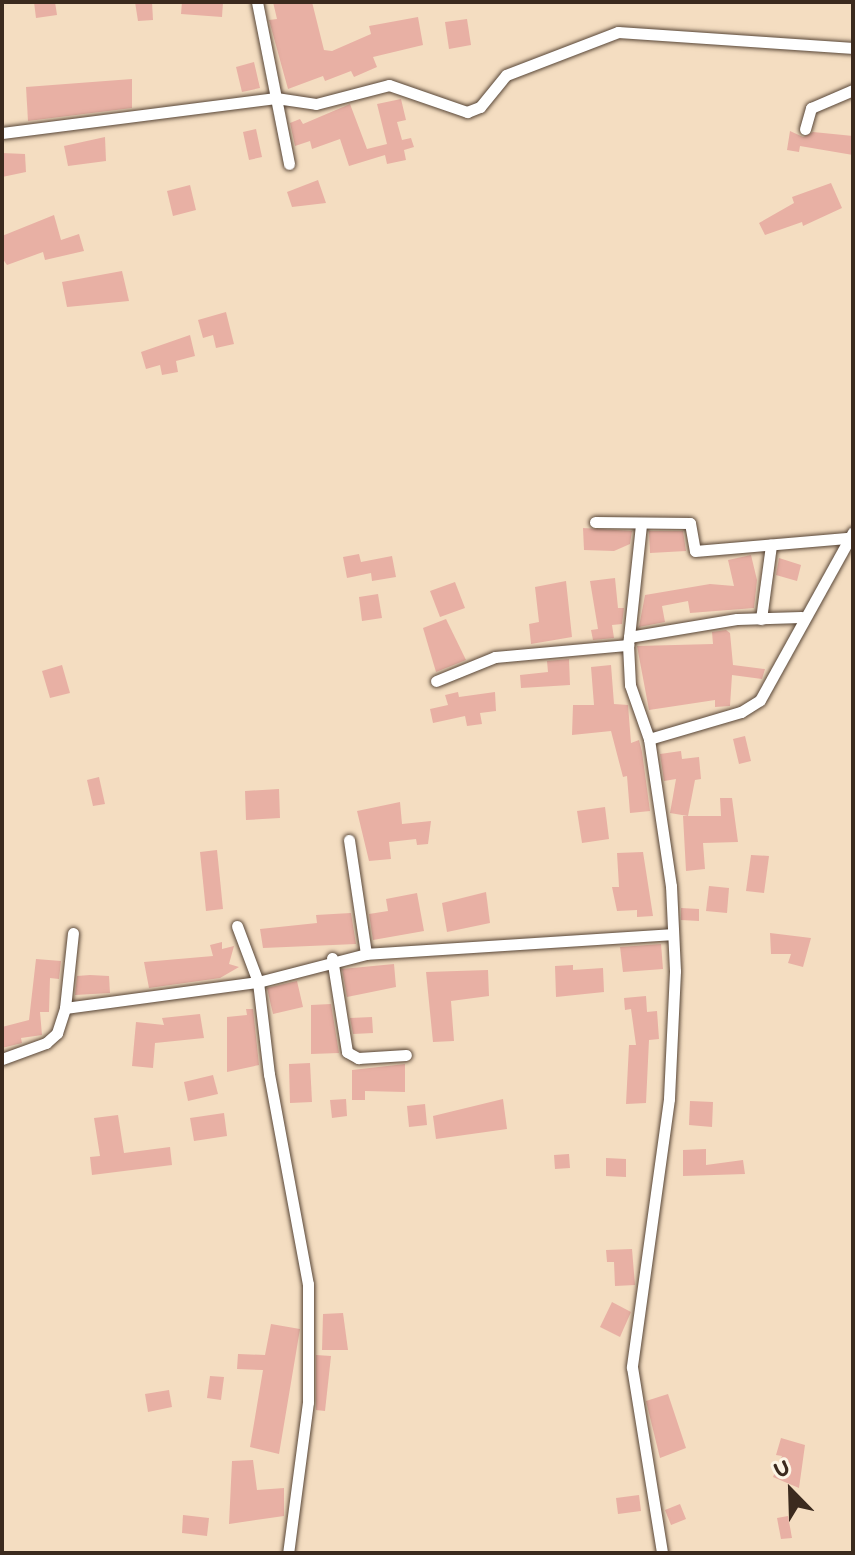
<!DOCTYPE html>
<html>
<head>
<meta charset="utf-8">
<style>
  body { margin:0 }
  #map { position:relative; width:855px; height:1555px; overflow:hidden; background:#f4ddc1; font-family:Itim,sans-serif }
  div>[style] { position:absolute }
  .building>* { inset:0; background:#e8b0a4 }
  .roads { filter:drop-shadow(0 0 2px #574536) drop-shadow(0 0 2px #574536) }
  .street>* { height:11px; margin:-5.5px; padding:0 5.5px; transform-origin:5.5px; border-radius:5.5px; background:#fff }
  span { translate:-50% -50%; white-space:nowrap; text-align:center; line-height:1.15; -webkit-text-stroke:8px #fcf5e5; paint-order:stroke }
  .frame { position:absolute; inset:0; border:4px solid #3b2a1e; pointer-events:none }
  .north { position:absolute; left:751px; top:1451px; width:80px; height:80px; -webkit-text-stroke:6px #fcf5e5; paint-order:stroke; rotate:337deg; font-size:22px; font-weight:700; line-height:32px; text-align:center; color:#3b2a1e }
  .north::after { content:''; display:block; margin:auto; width:28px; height:36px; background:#3b2a1e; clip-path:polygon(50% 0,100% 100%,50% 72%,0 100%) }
</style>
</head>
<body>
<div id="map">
  <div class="building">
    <div style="clip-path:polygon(34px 2px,55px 2px,57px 15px,36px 18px)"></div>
    <div style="clip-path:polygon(135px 2px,152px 2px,153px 20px,138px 21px)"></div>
    <div style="clip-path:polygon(182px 2px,223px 2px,222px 17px,181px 14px)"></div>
    <div style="clip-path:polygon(273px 2px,312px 2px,324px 50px,332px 51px,371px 34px,369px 26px,418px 17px,423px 45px,373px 57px,377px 67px,354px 77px,351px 71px,325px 81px,323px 76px,288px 89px,269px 20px,277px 19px)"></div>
    <div style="clip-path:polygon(467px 19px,471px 45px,449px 49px,445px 22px)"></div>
    <div style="clip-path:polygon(254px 62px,260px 88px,242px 92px,236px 67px)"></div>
    <div style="clip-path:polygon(132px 79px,132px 108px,28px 121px,26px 87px)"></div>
    <div style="clip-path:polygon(401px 99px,406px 120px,397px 122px,402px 140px,411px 138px,414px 147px,404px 150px,406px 160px,387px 164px,385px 155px,349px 166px,340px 139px,312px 149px,310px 141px,295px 146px,290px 123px,300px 119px,303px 124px,350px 104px,367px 149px,387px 144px,377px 104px)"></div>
    <div style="clip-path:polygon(256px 129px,262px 157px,249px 160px,243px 132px)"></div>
    <div style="clip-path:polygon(790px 131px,803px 137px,813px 132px,853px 136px,853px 155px,800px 146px,799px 152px,787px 150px)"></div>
    <div style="clip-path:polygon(105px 137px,106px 161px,68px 166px,64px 146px)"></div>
    <div style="clip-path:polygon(2px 153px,25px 154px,26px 172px,2px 177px)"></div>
    <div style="clip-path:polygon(318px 180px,326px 203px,292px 207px,287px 192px)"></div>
    <div style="clip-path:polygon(831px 183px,842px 208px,803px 226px,802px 222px,765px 235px,759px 223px,794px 203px,792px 197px)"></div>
    <div style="clip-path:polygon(190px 185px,196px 210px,173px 216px,167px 191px)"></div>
    <div style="clip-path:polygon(54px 215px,61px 240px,79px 234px,84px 251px,45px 260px,43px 252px,7px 265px,2px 258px,2px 236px)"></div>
    <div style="clip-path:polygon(122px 271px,129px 301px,67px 307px,62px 282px)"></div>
    <div style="clip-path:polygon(226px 312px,234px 344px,216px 348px,213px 335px,203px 338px,198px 320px)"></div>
    <div style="clip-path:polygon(190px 335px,195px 356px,176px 361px,178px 372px,162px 375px,160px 365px,146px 369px,141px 352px)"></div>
    <div style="clip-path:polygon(583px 528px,632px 531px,630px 544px,614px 551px,584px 550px)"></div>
    <div style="clip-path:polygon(649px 531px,683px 531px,686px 551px,650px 553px)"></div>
    <div style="clip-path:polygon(359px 554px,361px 562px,392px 556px,396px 577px,372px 581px,371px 573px,347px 578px,343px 557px)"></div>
    <div style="clip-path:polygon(751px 555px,757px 580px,754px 608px,690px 613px,688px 601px,662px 606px,665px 622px,639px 627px,645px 595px,710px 584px,734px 586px,728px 560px)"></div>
    <div style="clip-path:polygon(779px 558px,801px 565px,797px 581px,776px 575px)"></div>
    <div style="clip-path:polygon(615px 578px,618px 608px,624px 608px,622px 624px,612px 625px,614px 638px,593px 640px,591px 630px,598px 629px,590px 581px)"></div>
    <div style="clip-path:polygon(566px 581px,572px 637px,531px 644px,529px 624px,539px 622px,535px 587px)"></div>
    <div style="clip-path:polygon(455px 582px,465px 608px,440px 617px,430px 591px)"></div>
    <div style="clip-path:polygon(378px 594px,382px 618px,362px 621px,359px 597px)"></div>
    <div style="clip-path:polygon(446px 619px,466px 660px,436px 672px,423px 628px)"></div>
    <div style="clip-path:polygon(726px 630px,730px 633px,733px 665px,765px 669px,762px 679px,732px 675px,730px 706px,715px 707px,715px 700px,649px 710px,637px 646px,713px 644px,712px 632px)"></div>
    <div style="clip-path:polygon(569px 659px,570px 685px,521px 688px,520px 675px,548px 672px,547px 661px)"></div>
    <div style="clip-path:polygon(62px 665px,70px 693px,50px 698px,42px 671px)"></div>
    <div style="clip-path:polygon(611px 665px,614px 704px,628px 705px,631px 743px,639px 740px,642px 752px,650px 811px,630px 813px,627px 776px,623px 777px,611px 731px,572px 735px,573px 705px,594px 705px,591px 667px)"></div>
    <div style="clip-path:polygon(458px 692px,459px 697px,495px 692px,496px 711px,480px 713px,482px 724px,467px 726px,465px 716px,433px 723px,430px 709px,448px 705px,445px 695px)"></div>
    <div style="clip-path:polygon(745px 736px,751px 761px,739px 764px,733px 739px)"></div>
    <div style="clip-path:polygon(681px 751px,682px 759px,699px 757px,701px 779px,695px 780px,688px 816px,670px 813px,676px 779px,664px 781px,660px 754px)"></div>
    <div style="clip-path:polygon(99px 777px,105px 804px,93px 806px,87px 780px)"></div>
    <div style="clip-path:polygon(279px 789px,280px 818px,246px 820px,245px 791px)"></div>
    <div style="clip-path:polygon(720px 798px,732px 798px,738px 842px,703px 843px,705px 869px,686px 871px,683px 816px,721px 816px)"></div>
    <div style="clip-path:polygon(400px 802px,402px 824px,431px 821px,428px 844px,417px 845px,416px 839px,389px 842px,391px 859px,369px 861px,357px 811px)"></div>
    <div style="clip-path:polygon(605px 807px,609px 839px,582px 843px,577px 811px)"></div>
    <div style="clip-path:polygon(217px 850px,223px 909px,206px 911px,200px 852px)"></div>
    <div style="clip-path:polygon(643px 852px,653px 916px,637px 917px,637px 910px,617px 911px,612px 887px,619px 887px,617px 853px)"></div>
    <div style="clip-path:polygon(751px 855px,769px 856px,764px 893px,746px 891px)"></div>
    <div style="clip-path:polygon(709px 886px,729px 888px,727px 913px,706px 911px)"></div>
    <div style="clip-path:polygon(486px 892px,490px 923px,447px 932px,442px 903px)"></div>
    <div style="clip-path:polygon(417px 893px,424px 931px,373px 940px,369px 914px,388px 911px,386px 899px)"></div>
    <div style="clip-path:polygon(681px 908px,699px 909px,699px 921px,681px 920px)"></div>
    <div style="clip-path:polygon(351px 913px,356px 944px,263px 948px,260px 929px,317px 923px,316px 915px)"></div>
    <div style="clip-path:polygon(770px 933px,811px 938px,803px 967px,788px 963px,791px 954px,771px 954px)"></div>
    <div style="clip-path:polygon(222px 942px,222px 949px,234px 946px,229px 964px,239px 967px,220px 978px,149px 988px,144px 962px,213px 956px,210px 945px)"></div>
    <div style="clip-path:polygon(661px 944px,663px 969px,623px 972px,620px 947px)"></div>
    <div style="clip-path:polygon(36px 959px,61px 961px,59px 979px,50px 978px,49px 1012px,40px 1012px,42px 1035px,21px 1038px,22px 1043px,2px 1048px,2px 1027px,29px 1020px)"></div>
    <div style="clip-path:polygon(394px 964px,396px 987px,347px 997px,342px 969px)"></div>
    <div style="clip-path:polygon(573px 965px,573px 970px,603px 968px,604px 992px,556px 997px,555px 966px)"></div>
    <div style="clip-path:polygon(488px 970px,489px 996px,451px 1001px,454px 1041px,433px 1042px,426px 972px)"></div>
    <div style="clip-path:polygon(90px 975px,109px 976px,110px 993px,75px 995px,77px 976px)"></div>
    <div style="clip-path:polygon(297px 981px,303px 1007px,273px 1014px,267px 988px)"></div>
    <div style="clip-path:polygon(646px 996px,647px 1012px,657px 1011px,659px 1039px,649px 1040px,646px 1103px,626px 1104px,629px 1045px,636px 1045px,631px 1009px,625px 1010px,624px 998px)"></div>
    <div style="clip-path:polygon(331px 1004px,339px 1053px,311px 1054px,311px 1005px)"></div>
    <div style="clip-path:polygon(246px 1009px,253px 1009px,259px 1065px,227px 1072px,227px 1017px,247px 1015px)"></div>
    <div style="clip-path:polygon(200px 1014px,204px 1038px,155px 1043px,153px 1068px,132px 1066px,136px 1022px,164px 1025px,162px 1018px)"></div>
    <div style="clip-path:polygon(372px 1017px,373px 1033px,353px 1034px,350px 1018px)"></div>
    <div style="clip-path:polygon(310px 1063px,312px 1102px,290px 1103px,289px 1064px)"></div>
    <div style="clip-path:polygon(405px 1064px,405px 1092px,365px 1091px,365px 1100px,352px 1100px,352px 1070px)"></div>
    <div style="clip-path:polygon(213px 1075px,218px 1094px,188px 1101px,184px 1082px)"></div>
    <div style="clip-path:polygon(346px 1099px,347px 1116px,332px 1118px,330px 1100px)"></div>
    <div style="clip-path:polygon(503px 1099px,507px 1129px,436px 1139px,433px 1116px)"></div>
    <div style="clip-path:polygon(690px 1101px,713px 1102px,712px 1127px,689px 1125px)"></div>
    <div style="clip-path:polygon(425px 1104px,427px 1125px,409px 1127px,407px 1106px)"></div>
    <div style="clip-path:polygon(224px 1113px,227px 1136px,194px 1141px,190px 1118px)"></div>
    <div style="clip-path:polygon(118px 1115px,124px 1153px,170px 1147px,172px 1165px,92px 1175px,90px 1157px,100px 1156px,94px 1118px)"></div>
    <div style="clip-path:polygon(706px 1149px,706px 1165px,743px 1160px,745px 1174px,683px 1176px,683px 1150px)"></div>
    <div style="clip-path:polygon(569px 1154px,570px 1168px,555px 1169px,554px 1155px)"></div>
    <div style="clip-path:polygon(606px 1158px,626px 1159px,626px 1177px,606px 1176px)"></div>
    <div style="clip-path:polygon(632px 1249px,635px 1285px,615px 1286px,614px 1262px,607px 1262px,606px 1250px)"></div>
    <div style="clip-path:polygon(612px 1302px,631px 1312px,620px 1337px,600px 1327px)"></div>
    <div style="clip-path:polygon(343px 1313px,348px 1350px,322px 1350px,323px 1314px)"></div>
    <div style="clip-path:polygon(271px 1324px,300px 1329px,279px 1454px,250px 1447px,263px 1370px,237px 1369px,238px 1354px,265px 1355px)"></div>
    <div style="clip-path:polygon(316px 1355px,331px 1356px,325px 1411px,316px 1410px)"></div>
    <div style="clip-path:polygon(210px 1376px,224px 1377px,221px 1400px,207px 1398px)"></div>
    <div style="clip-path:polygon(169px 1390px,172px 1407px,148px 1412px,145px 1394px)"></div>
    <div style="clip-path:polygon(668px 1394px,686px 1448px,660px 1458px,646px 1401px)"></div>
    <div style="clip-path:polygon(781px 1438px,805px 1445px,799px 1488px,773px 1477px,782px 1456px,776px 1455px)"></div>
    <div style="clip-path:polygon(253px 1460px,257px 1490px,284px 1488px,284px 1516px,229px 1524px,232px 1461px)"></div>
    <div style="clip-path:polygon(639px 1495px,641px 1511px,618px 1514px,616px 1498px)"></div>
    <div style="clip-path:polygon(680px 1504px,686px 1519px,671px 1525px,665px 1510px)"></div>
    <div style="clip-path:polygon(183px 1515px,209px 1518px,207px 1536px,182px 1533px)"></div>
    <div style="clip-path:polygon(788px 1516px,792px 1538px,781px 1539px,777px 1518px)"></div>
  </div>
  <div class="roads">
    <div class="street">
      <div style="left:257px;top:2px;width:165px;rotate:78.8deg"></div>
      <div style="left:805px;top:129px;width:22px;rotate:-74deg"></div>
      <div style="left:811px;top:108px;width:46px;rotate:-23.2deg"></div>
      <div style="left:2px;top:133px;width:276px;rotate:-7.3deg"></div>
      <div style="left:276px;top:98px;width:40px;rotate:8.5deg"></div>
      <div style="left:316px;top:104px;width:75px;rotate:-14.6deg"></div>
      <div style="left:389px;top:85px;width:83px;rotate:19.1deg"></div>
      <div style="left:467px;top:112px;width:14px;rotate:-21deg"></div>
      <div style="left:480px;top:107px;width:41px;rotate:-50.9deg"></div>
      <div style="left:506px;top:75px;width:120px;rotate:-21deg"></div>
      <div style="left:618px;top:32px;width:236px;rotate:3.9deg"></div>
      <div style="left:595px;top:522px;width:95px;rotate:0.6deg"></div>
      <div style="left:690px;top:523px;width:28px;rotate:80deg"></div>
      <div style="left:695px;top:551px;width:152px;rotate:-4.9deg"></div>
      <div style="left:761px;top:619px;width:75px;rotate:-82.3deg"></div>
      <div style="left:629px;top:637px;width:113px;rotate:-83.9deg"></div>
      <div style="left:628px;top:645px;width:40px;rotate:87.1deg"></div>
      <div style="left:630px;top:685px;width:57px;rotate:70.6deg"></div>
      <div style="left:649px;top:739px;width:149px;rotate:81.5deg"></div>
      <div style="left:671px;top:886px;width:85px;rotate:87.3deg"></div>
      <div style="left:675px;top:971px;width:128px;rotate:92.7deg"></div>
      <div style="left:669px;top:1099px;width:271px;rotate:97.9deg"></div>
      <div style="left:632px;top:1367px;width:188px;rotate:80.8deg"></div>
      <div style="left:436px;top:681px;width:64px;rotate:-22.1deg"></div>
      <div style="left:495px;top:657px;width:134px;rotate:-5.2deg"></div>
      <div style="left:628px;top:645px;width:8px;rotate:-83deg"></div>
      <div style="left:629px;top:637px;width:109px;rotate:-9.5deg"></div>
      <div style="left:737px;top:619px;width:64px;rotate:-1.8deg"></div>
      <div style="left:649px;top:739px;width:96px;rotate:-16.4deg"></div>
      <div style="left:741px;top:712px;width:22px;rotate:-32deg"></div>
      <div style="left:760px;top:700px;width:192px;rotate:-61deg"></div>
      <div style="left:349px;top:840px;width:115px;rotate:81.5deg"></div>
      <div style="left:237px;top:926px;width:60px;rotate:69.4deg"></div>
      <div style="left:258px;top:982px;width:93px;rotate:83.2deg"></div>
      <div style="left:269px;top:1074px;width:214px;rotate:79.5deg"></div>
      <div style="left:308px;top:1284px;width:118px;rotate:90deg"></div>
      <div style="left:308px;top:1402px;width:152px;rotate:97.5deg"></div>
      <div style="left:73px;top:933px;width:75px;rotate:96.1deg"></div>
      <div style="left:65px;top:1008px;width:195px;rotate:-7.7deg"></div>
      <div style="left:258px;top:982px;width:112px;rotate:-14.5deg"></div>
      <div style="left:366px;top:954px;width:307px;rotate:-3.7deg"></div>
      <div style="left:332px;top:958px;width:95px;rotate:80.9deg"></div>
      <div style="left:347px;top:1052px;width:13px;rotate:29deg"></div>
      <div style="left:358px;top:1058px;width:48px;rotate:-3.6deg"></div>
      <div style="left:2px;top:1059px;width:47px;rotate:-20deg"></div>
      <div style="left:46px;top:1043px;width:15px;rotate:-42deg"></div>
      <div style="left:57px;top:1033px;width:26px;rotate:-72deg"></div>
    </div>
  </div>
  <div class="frame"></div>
  <div class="north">U</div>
</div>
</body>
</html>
